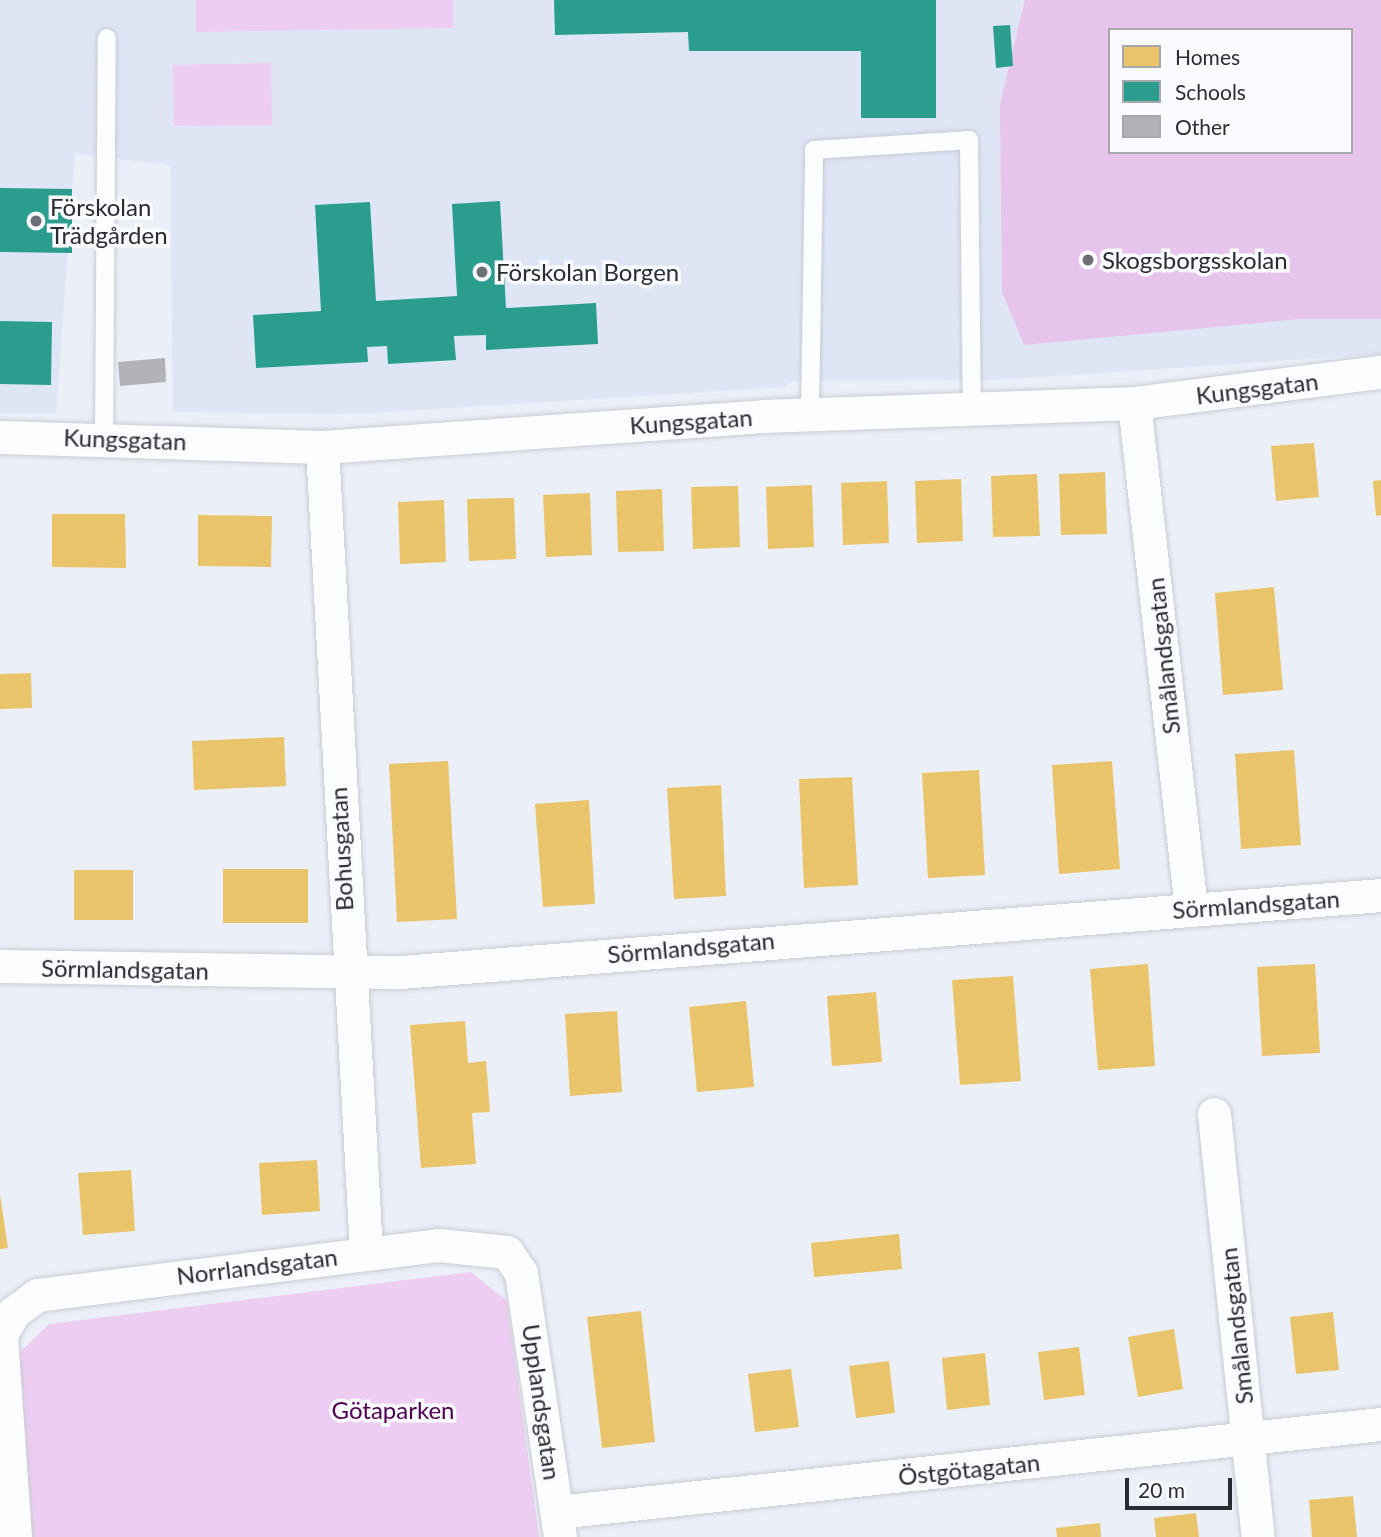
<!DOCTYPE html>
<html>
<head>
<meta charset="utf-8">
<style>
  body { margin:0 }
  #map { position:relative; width:1381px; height:1537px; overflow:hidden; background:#ebeff8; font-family:Lato,sans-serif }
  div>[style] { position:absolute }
  .built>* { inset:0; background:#dee6f6 }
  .green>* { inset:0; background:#edcdf2 }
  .forest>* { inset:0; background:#e6c4eb }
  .homes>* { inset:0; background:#e9c46a }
  .schools>* { inset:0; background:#2a9d8f }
  .building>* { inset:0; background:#b1b2b8 }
  .roads { filter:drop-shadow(0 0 2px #c8ccd2) drop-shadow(0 0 2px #c8ccd2) }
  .service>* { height:18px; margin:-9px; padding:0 9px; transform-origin:9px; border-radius:9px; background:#fcfdfe }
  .minor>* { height:33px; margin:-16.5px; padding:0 16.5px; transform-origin:16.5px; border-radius:16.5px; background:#fcfdfe }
  .dots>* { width:19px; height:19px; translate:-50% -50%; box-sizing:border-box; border:4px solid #f9fbfe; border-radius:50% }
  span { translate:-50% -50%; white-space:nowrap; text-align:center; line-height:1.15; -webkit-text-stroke:7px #f9fbfe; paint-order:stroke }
  .poi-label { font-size:24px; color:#292c31 }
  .left { translate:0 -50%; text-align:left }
  .street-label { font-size:24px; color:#292c31 }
  .park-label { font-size:24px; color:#4f0052 }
  .legend { position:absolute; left:1108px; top:28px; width:245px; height:126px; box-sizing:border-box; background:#f9fbfe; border:2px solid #a6a8ac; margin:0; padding:9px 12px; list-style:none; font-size:21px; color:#292c31 }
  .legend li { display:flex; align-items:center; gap:14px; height:35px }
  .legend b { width:35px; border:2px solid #a6a8ac }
  .scale { position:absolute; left:1125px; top:1478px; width:107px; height:32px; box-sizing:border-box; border:4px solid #292c31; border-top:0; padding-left:9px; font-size:21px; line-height:24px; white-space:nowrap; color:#292c31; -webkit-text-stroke:5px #f9fbfe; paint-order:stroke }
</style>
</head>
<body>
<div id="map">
  <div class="built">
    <div style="clip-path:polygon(evenodd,0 0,1381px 0,1381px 354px,999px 380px,793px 381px,785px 387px,355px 414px,173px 412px,170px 165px,75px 154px,56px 414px,0 413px,0 0,1110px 30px,1351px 30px,1351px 152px,1110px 152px,1110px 30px)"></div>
  </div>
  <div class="green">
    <div style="clip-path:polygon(196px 0,453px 0,453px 28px,196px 32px)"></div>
    <div style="clip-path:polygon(271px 63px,272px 125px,174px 126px,173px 65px)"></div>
    <div style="clip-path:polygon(471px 1272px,507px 1301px,539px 1537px,30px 1537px,16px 1356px,49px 1324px)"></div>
  </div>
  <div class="forest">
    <div style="clip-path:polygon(evenodd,1025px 0,1381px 0,1381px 319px,1300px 319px,1024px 345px,1002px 292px,1000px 104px,1025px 0,1110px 30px,1351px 30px,1351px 152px,1110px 152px,1110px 30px)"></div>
  </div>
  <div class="homes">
    <div style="clip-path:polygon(1314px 443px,1319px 497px,1276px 501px,1271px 446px)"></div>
    <div style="clip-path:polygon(1105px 472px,1107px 534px,1061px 535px,1059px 474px)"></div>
    <div style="clip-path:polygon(1037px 474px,1040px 536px,993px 537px,991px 476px)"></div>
    <div style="clip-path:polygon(961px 479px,963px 541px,917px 543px,915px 481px)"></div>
    <div style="clip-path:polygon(1381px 480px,1381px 515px,1376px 516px,1373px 481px)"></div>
    <div style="clip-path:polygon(887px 481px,889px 543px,843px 545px,841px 483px)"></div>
    <div style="clip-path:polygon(812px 485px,814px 547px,768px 549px,766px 487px)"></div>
    <div style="clip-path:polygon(738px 486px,740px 547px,693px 549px,691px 487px)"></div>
    <div style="clip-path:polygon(662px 489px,664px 551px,618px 552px,616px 491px)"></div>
    <div style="clip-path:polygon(590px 493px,592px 555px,546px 557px,543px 495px)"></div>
    <div style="clip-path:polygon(514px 498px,516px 559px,469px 561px,467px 499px)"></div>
    <div style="clip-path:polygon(444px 500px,446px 562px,400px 564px,398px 502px)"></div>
    <div style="clip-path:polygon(52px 514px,125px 514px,126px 568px,52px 567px)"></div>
    <div style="clip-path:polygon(198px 515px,272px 516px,271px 567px,198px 566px)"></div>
    <div style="clip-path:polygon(1274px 587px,1283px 690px,1223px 695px,1215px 593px)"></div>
    <div style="clip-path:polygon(31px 673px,32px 708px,0 709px,0 674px)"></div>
    <div style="clip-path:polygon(284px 737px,286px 786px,194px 790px,192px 741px)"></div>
    <div style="clip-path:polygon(1294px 750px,1301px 845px,1241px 849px,1235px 754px)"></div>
    <div style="clip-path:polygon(448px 761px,457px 919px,397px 922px,389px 764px)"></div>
    <div style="clip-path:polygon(1112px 761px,1120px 869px,1059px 874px,1052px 765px)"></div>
    <div style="clip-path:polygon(979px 770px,985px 875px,928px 878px,922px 773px)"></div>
    <div style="clip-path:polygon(852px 777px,858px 885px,804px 888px,799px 779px)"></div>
    <div style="clip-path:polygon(721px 785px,726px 896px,674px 899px,667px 788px)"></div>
    <div style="clip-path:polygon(589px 800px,595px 904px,543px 907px,535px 804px)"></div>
    <div style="clip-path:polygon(223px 869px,308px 869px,308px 923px,223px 923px)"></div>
    <div style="clip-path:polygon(74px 870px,133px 870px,133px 920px,74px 920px)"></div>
    <div style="clip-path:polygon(1148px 964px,1155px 1066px,1098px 1070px,1090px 969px)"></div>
    <div style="clip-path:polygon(1315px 964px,1320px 1053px,1262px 1056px,1257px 967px)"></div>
    <div style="clip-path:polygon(1013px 976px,1021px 1081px,960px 1085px,952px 980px)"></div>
    <div style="clip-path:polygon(876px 992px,882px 1062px,832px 1066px,827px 996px)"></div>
    <div style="clip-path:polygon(746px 1001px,754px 1087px,697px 1092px,689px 1007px)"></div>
    <div style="clip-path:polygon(617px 1011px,622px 1092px,570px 1096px,565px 1014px)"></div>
    <div style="clip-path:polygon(465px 1021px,468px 1063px,486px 1061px,490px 1112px,472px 1113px,476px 1164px,421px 1168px,410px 1025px)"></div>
    <div style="clip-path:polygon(317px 1160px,320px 1211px,262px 1215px,259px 1163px)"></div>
    <div style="clip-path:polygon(131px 1170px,135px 1231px,83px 1235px,78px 1173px)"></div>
    <div style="clip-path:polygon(0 1194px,8px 1248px,0 1249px)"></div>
    <div style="clip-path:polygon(899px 1234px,902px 1269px,814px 1277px,811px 1243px)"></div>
    <div style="clip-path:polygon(641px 1311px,655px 1442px,602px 1448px,587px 1317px)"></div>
    <div style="clip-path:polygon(1333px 1312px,1339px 1370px,1296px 1374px,1290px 1317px)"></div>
    <div style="clip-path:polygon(1174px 1329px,1183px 1389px,1138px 1397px,1128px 1337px)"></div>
    <div style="clip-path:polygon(1079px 1347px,1085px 1395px,1044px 1400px,1038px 1352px)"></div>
    <div style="clip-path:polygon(985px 1353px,990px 1405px,947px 1410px,942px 1358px)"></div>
    <div style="clip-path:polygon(889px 1361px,895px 1413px,856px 1418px,849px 1366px)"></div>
    <div style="clip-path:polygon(791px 1369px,799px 1427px,755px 1432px,748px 1374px)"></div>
    <div style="clip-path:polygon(1353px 1496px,1357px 1537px,1312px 1537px,1309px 1500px)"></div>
    <div style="clip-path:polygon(1196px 1513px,1199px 1537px,1156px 1537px,1154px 1518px)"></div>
    <div style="clip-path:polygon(1100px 1523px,1101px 1537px,1057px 1537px,1056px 1528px)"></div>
  </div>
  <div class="schools">
    <div style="clip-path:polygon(554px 0,936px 0,936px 118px,861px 118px,861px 51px,689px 51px,688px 32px,555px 35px)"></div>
    <div style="clip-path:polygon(1010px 25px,1013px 66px,996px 68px,993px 26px)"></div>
    <div style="clip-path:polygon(0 188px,72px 189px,72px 253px,0 252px)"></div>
    <div style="clip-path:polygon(500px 201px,506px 308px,596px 303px,598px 344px,486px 350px,486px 335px,454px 336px,456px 360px,388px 364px,387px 346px,367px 347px,368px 362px,256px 368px,253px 315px,321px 311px,315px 205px,370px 202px,376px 301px,457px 296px,452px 204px)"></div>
    <div style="clip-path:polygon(0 321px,52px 322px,51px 385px,0 384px)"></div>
  </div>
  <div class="building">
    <div style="clip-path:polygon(165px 358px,166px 382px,120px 386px,118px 362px)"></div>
  </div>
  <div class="roads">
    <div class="service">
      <div style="left:810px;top:414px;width:264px;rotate:-89.1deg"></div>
      <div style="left:814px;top:150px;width:155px;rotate:-3.7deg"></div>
      <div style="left:969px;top:140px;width:269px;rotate:89.4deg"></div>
      <div style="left:104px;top:438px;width:400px;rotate:-89.6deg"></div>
    </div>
    <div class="minor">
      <div style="left:1134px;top:403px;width:508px;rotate:83.56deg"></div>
      <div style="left:0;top:437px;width:322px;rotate:1.8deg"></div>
      <div style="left:322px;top:447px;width:443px;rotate:-4deg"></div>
      <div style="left:764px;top:416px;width:370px;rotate:-2deg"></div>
      <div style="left:1134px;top:403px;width:249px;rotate:-7.2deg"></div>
      <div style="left:322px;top:447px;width:806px;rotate:86.87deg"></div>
      <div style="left:0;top:966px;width:401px;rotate:0.9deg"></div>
      <div style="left:401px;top:972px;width:983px;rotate:-4.49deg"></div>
      <div style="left:1214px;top:1114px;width:425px;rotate:84.1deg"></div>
      <div style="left:557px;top:1512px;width:829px;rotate:-6.1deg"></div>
      <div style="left:15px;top:1537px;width:202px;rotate:-94deg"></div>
      <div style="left:1px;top:1335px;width:26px;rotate:-61deg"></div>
      <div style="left:14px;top:1312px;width:29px;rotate:-36deg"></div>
      <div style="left:37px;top:1295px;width:404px;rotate:-7.1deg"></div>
      <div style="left:438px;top:1245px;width:69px;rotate:5.8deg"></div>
      <div style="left:507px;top:1252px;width:25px;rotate:56deg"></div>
      <div style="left:521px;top:1273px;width:267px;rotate:81.6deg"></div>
    </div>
  </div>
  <div class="dots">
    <div style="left:36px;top:221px;background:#6d7077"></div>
    <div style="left:1088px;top:260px;background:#6d7077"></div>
    <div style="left:482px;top:272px;background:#6d7077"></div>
  </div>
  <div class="poi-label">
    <span class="left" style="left:50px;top:221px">Förskolan<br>Trädgården</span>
    <span class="left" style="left:1102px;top:260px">Skogsborgsskolan</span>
    <span class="left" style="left:496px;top:272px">Förskolan Borgen</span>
  </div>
  <div class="street-label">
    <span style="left:1257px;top:388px;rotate:-7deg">Kungsgatan</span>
    <span style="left:691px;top:421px;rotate:-4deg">Kungsgatan</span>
    <span style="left:125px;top:439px;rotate:2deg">Kungsgatan</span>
    <span style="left:1163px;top:656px;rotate:-96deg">Smålandsgatan</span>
    <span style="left:341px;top:849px;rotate:-93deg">Bohusgatan</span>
    <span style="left:1256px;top:904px;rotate:-4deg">Sörmlandsgatan</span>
    <span style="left:691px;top:947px;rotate:-5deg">Sörmlandsgatan</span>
    <span style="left:125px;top:969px;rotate:1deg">Sörmlandsgatan</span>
    <span style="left:257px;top:1266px;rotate:-7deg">Norrlandsgatan</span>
    <span style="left:1236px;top:1326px;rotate:-96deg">Smålandsgatan</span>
    <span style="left:542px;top:1402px;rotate:82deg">Upplandsgatan</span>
    <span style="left:969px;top:1469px;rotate:-6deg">Östgötagatan</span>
  </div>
  <div class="park-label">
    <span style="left:393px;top:1410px">Götaparken</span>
  </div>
  <ul class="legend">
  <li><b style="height:19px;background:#e9c46a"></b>Homes</li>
  <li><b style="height:19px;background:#2a9d8f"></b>Schools</li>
  <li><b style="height:19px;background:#b1b2b8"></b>Other</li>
  </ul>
  <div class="scale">20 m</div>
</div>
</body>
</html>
